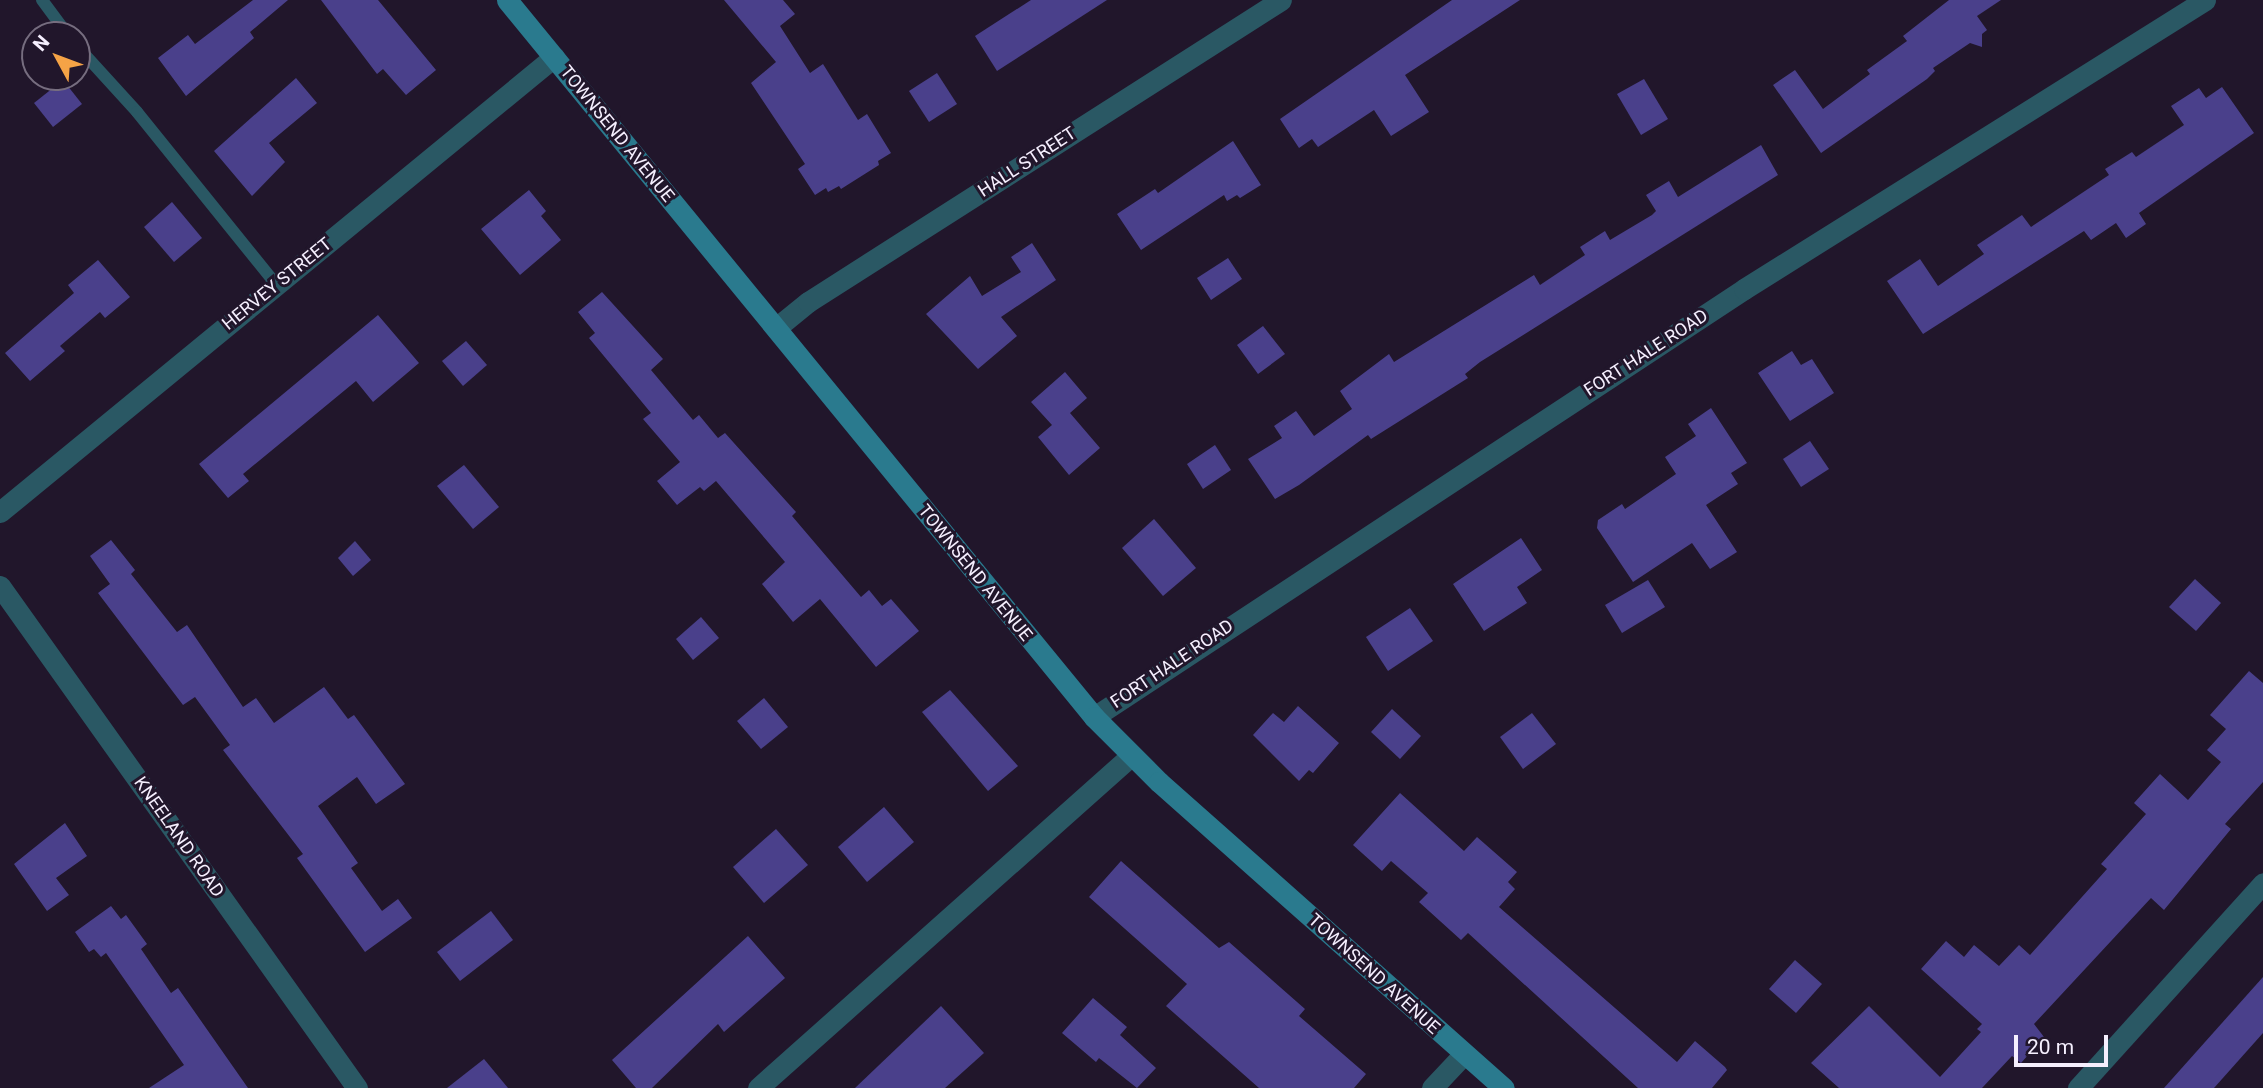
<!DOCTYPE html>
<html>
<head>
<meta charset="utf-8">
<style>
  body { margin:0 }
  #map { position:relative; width:2263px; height:1088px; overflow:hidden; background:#21162b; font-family:Roboto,sans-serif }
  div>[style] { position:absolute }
  .building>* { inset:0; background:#4a408b }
  .service>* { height:12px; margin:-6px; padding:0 6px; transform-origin:6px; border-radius:6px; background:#2a5864 }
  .minor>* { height:21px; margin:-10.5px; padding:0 10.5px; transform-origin:10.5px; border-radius:10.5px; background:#2a5864 }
  .tertiary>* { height:21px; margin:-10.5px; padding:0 10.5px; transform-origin:10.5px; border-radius:10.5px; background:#2a5864 }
  .secondary>* { height:21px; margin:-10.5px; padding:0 10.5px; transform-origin:10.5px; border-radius:10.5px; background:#2a7a8e }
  span { translate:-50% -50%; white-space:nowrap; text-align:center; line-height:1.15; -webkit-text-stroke:6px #21162b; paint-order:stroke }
  .street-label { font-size:18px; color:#f5effe }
  .north { position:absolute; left:21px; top:21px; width:70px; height:70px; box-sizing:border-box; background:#21162b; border:2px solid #766d7f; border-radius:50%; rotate:311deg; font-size:19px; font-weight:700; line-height:28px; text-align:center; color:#f5effe }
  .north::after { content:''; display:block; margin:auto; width:24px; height:32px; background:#f5a346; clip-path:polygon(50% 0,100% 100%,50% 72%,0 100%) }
  .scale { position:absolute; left:2014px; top:1035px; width:94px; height:32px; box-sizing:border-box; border:4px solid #f5effe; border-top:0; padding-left:9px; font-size:21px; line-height:24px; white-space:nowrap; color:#f5effe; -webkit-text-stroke:5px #21162b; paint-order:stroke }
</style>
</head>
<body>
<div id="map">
  <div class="building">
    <div style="clip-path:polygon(253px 0,288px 0,250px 32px,254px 38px,186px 96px,158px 58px,188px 35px,195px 44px)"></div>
    <div style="clip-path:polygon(321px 0,378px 0,436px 70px,406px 95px,383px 69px,377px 74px)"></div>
    <div style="clip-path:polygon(724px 0,783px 0,795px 14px,780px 26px,810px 73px,823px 64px,858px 120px,867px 114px,891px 153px,878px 161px,879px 165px,841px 189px,839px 186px,828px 192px,826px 188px,815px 195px,798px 169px,805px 164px,751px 83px,776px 62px)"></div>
    <div style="clip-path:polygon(1031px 0,1107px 0,997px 71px,975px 36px)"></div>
    <div style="clip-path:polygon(1452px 0,1520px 0,1405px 75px,1429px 112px,1391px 136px,1374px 110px,1318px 147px,1312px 139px,1299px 148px,1280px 119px)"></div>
    <div style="clip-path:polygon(1949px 0,2001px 0,1977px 16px,1987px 30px,1982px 34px,1982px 47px,1970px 43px,1933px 68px,1935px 71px,1927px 79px,1821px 153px,1773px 85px,1795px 70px,1823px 109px,1870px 74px,1867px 70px,1907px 41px,1903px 36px)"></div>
    <div style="clip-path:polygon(937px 73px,957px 104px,929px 122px,909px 91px)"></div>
    <div style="clip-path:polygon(296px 78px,317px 103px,269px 143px,285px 162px,252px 196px,214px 151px)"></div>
    <div style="clip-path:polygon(1644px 79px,1668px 119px,1641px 135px,1617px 94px)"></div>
    <div style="clip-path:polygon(63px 80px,82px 104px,53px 127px,34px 103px)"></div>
    <div style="clip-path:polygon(2222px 87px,2254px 133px,2139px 213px,2146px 224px,2126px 238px,2116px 223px,2091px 240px,2084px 231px,1923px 334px,1887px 281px,1920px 259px,1938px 286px,1984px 254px,1977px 245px,2022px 215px,2031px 227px,2109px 175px,2105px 169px,2132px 152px,2136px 157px,2184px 125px,2171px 106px,2199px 88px,2206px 98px)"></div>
    <div style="clip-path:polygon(1233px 141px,1261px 185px,1240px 198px,1237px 195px,1227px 201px,1224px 195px,1141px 250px,1117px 214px,1155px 189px,1158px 193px)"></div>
    <div style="clip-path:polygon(1761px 145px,1778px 175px,1480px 362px,1465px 374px,1468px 378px,1371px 439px,1368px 435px,1299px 485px,1275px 499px,1248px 459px,1282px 438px,1274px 426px,1296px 411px,1314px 436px,1352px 409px,1340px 391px,1389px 354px,1394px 362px,1534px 275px,1540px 285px,1585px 255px,1580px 247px,1605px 231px,1610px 240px,1652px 215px,1656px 211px,1646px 195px,1669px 181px,1678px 197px)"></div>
    <div style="clip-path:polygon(529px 190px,546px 211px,541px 216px,561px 240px,520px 275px,481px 229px)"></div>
    <div style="clip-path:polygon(172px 202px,202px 238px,174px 262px,144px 227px)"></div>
    <div style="clip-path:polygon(1032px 243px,1056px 280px,1001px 317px,1017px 336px,978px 369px,926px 314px,970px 276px,982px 296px,1021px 272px,1011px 257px)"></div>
    <div style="clip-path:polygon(1228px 258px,1242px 279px,1211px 300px,1197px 278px)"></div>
    <div style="clip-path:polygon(98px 260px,130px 297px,105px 318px,100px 312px,60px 346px,65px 351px,30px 381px,5px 353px,74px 293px,68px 285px)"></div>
    <div style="clip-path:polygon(602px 292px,663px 359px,651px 370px,693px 420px,699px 415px,718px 438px,725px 433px,796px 512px,792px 516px,861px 597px,869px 590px,882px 606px,891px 599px,919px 631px,876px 667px,820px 599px,793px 622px,762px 584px,785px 562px,716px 481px,704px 491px,700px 487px,677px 505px,657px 481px,680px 462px,643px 419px,651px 413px,589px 338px,595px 333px,578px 312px)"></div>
    <div style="clip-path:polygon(378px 315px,419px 363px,373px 402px,356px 381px,243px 474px,249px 481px,228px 498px,199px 464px)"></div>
    <div style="clip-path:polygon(1263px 326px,1285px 354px,1258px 374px,1237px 345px)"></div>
    <div style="clip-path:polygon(466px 341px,487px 365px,463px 386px,442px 361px)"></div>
    <div style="clip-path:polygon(1792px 351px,1801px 365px,1812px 359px,1834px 393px,1790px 421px,1758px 373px)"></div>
    <div style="clip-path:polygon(1065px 372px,1087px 398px,1070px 413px,1100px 448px,1069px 475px,1038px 437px,1052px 425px,1031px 402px)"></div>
    <div style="clip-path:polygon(1711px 408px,1747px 463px,1731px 473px,1738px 484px,1706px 505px,1737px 552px,1710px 569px,1692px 543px,1633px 582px,1597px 528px,1598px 520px,1622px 504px,1625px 509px,1676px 474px,1665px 457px,1696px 436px,1688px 424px)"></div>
    <div style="clip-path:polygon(1810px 441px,1829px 469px,1801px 487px,1783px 459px)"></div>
    <div style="clip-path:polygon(1215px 445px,1231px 470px,1203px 489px,1187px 464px)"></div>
    <div style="clip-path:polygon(464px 465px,499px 507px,473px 529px,437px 486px)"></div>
    <div style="clip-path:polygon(1154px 519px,1196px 568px,1163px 596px,1122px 548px)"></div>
    <div style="clip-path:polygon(1521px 538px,1542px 570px,1517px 587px,1527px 603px,1484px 631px,1453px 584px)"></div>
    <div style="clip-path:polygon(111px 540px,135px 570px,131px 574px,177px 632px,187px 625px,243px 707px,256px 698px,274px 723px,324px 687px,348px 719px,354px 715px,405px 784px,376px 804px,357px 777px,318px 806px,358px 863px,351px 868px,382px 911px,398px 899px,412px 918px,365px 952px,297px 858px,303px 854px,223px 750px,230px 745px,195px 697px,183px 705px,98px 593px,110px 584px,90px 556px)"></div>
    <div style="clip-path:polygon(355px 541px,371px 560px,353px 576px,338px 558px)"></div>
    <div style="clip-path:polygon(2195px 579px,2221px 603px,2196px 631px,2169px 607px)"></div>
    <div style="clip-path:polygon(1648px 580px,1665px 607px,1622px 633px,1605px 605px)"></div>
    <div style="clip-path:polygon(1410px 608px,1433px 641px,1388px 671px,1366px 637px)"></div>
    <div style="clip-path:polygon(701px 617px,719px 638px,693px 660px,676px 639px)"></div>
    <div style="clip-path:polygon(2249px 671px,2263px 683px,2263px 782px,2225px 824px,2231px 829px,2164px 910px,2151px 898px,2034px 1024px,2044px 1037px,2021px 1063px,2012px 1056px,1982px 1088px,1839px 1088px,1811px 1063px,1869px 1006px,1940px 1077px,1981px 1032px,1977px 1029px,1982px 1024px,1921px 969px,1946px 941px,1964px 957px,1974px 945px,1999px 966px,2019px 945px,2030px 955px,2107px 869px,2101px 864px,2146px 814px,2134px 803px,2160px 774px,2188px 800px,2221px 762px,2207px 750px,2226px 729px,2210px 715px)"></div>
    <div style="clip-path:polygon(950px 690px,1018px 766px,988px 791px,922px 712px)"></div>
    <div style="clip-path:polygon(764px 698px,788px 727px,761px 749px,737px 721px)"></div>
    <div style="clip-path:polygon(1298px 706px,1339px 743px,1313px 773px,1309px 770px,1299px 781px,1253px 735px,1273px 713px,1284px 722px)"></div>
    <div style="clip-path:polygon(1392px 709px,1421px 736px,1400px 759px,1371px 732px)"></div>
    <div style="clip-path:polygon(1532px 713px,1556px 744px,1523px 769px,1500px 737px)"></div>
    <div style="clip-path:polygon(1400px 793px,1464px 851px,1477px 837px,1517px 872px,1508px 882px,1515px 889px,1499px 907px,1677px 1062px,1695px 1041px,1725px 1067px,1727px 1070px,1712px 1088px,1638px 1088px,1468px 933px,1461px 940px,1419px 902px,1428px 893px,1391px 861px,1382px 871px,1353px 845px)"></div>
    <div style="clip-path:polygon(884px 807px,914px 842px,867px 882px,838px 847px)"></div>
    <div style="clip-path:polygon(65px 823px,87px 856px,56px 878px,69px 895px,47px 911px,14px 864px)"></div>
    <div style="clip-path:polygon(776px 829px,808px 865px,764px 903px,733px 867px)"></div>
    <div style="clip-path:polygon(1121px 861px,1219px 948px,1229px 942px,1305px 1009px,1299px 1016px,1366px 1074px,1354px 1088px,1259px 1088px,1166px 1006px,1187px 984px,1089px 897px)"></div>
    <div style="clip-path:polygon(111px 906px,121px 919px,126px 915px,147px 944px,141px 949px,171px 993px,178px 988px,248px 1088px,149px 1088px,184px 1065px,106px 953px,101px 957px,94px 949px,89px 952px,75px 932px)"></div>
    <div style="clip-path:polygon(491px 911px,513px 940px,460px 981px,437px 952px)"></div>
    <div style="clip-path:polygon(748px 936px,785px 978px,724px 1032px,718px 1024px,652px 1088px,636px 1088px,612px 1060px)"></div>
    <div style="clip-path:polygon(1795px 960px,1822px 984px,1796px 1013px,1769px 989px)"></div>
    <div style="clip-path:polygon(2263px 977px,2263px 1033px,2214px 1088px,2164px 1088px)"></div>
    <div style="clip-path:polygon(1093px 998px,1127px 1027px,1120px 1035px,1156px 1068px,1137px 1088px,1099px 1058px,1096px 1062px,1062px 1033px)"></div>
    <div style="clip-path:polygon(941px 1006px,984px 1053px,945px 1088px,855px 1088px)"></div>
    <div style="clip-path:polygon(484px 1059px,508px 1088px,447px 1088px)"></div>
  </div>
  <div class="service">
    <div style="left:42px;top:0;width:44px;rotate:53.4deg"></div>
    <div style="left:77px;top:46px;width:89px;rotate:47.7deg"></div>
    <div style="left:137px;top:112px;width:221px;rotate:51.1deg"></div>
  </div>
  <div class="minor">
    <div style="left:776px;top:328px;width:41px;rotate:-39.1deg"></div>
    <div style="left:808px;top:302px;width:561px;rotate:-32.56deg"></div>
    <div style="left:0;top:512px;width:717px;rotate:-39.4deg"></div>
    <div style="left:0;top:586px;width:616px;rotate:54.58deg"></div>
    <div style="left:758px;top:1088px;width:499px;rotate:-41.7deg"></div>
    <div style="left:1432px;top:1088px;width:47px;rotate:-46.7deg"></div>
    <div style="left:2078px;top:1088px;width:276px;rotate:-47.9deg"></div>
  </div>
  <div class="tertiary">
    <div style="left:1094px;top:717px;width:778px;rotate:-33.36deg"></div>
    <div style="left:1744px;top:289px;width:544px;rotate:-32.08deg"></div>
  </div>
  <div class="secondary">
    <div style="left:507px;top:0;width:927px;rotate:50.69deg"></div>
    <div style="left:1094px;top:717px;width:92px;rotate:45deg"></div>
    <div style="left:1159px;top:782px;width:461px;rotate:41.6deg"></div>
  </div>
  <div class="street-label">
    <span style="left:617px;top:134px;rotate:51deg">TOWNSEND AVENUE</span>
    <span style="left:1027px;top:162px;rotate:-33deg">HALL STREET</span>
    <span style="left:277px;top:284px;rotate:-39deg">HERVEY STREET</span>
    <span style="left:1646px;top:353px;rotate:-33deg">FORT HALE ROAD</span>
    <span style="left:975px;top:573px;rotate:51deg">TOWNSEND AVENUE</span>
    <span style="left:1172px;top:664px;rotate:-34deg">FORT HALE ROAD</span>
    <span style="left:179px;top:837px;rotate:55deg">KNEELAND ROAD</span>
    <span style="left:1374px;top:974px;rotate:42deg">TOWNSEND AVENUE</span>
  </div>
  <div class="north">N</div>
  <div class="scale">20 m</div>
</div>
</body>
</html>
